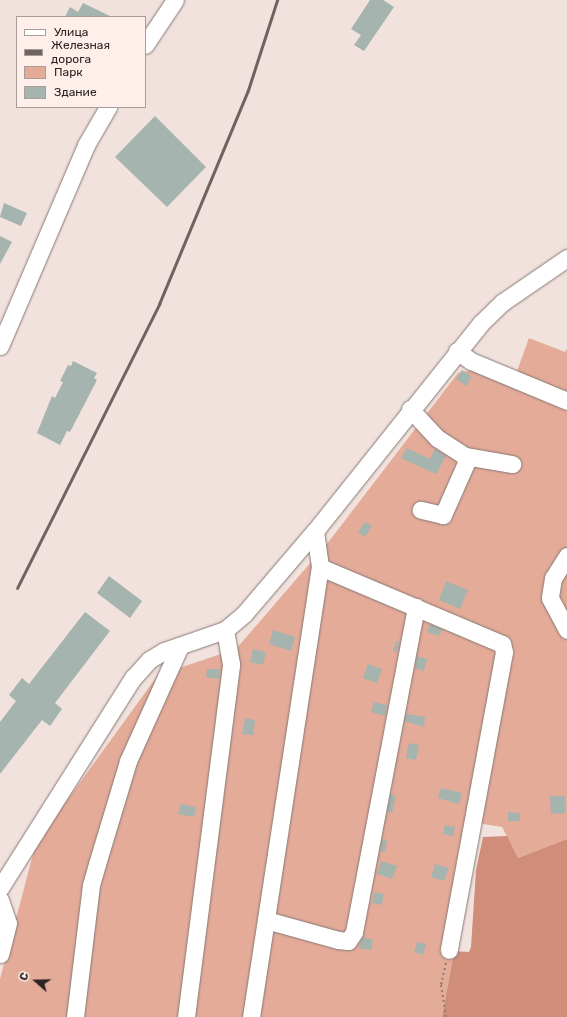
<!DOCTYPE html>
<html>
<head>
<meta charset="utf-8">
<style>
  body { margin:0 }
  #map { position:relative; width:567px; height:1017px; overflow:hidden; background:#f1e2dd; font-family:Rubik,sans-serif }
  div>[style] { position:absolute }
  .green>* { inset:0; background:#e4ab99 }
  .forest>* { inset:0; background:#cf8d7a }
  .building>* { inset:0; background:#a5b4ae }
  .path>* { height:2px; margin-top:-1px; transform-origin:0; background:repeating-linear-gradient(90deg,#877d79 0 2px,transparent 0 5px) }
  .roads { filter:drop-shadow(0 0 1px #867874) drop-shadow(0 0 1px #867874) }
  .minor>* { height:17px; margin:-8.5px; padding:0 8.5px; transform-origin:8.5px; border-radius:8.5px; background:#fff }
  .rail>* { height:3px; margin:-1.5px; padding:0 1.5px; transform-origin:1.5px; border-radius:1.5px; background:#6d6461 }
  span { translate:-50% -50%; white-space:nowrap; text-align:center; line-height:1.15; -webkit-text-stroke:3px #ffefea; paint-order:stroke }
  .legend { position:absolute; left:16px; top:16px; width:130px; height:92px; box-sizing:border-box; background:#ffefea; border:1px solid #a99d9a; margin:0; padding:5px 7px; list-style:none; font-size:12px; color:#292321 }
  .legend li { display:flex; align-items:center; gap:8px; height:20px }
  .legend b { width:20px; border:1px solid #a99d9a }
  .north { position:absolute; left:16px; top:961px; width:40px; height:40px; -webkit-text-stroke:3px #ffefea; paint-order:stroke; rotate:290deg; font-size:11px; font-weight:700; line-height:16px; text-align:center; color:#292321 }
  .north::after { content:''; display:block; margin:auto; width:14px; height:18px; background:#292321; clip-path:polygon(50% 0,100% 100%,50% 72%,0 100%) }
</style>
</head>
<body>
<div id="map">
  <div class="green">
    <div style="clip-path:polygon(529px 338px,565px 352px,567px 349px,567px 839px,518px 858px,502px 827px,477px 823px,442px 1017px,0 1017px,0 979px,36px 843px,158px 675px,236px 649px,330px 540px,458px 373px,472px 370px,512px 385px)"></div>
  </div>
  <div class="forest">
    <div style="clip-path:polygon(507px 836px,518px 858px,567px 839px,567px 1017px,442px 1017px,454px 951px,469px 952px,471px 947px,476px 870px,483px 837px)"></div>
  </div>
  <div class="building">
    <div style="clip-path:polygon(370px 0,383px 0,394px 7px,364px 51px,354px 45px,361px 35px,351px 29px)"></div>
    <div style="clip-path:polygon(83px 3px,112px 17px,65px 17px,70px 7px,78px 12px)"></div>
    <div style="clip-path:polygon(155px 116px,206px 167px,167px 207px,115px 157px)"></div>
    <div style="clip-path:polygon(4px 203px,27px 213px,21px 226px,0 217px)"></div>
    <div style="clip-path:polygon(0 236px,12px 242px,0 264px)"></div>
    <div style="clip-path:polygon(73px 361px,97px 373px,94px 378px,97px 380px,70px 432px,67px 431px,60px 445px,37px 433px,52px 396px,55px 398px,63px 382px,60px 381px,68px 365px,71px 366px)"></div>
    <div style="clip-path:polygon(462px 370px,472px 377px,466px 386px,456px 379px)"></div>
    <div style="clip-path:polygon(407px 448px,430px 459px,435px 449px,446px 456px,436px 474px,401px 458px)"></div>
    <div style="clip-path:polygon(365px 522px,372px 526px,365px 537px,358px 532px)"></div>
    <div style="clip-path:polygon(109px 576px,142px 601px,130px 618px,97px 593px)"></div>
    <div style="clip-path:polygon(446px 581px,468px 590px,460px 609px,439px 600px)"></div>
    <div style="clip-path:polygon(85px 612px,110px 631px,55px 703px,62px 709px,50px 726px,42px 720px,0 774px,0 722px,16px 701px,9px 695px,22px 678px,29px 684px)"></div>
    <div style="clip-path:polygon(430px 624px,442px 629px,439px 636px,427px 632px)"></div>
    <div style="clip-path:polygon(273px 630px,295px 637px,291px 651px,269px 644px)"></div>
    <div style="clip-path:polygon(396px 641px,399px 642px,397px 652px,393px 651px)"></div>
    <div style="clip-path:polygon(253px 649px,266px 652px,263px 665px,250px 662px)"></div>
    <div style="clip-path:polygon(417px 656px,427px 659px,424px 671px,415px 668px)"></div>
    <div style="clip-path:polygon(368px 664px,382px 669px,377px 683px,363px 678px)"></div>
    <div style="clip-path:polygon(207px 669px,220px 669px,219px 679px,206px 677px)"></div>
    <div style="clip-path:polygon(374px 702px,387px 705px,385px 716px,371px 712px)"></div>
    <div style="clip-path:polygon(406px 714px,425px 717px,424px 727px,404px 721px)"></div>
    <div style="clip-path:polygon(245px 718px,255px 720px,253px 735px,242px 734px)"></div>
    <div style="clip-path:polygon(409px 743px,419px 745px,416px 760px,406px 758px)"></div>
    <div style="clip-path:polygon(441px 788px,462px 793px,459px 804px,438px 798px)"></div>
    <div style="clip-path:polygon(390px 794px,396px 796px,392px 813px,387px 812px)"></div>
    <div style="clip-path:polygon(550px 796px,565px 796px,565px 813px,551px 814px)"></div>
    <div style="clip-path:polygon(180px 804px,196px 807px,194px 817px,178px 814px)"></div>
    <div style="clip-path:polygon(508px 812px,520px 813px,520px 821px,508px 821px)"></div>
    <div style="clip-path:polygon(445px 825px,455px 827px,453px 836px,443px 834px)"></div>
    <div style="clip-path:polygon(382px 839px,387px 840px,385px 852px,380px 851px)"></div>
    <div style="clip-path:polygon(381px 861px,397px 866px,392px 879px,377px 874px)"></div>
    <div style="clip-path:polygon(435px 864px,449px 868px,444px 881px,431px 877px)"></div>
    <div style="clip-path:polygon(374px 892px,384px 894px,382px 905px,372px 903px)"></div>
    <div style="clip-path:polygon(362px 937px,373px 940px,371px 950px,359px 948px)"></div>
    <div style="clip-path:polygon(417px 942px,426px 944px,423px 955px,414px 952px)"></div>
  </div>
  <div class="path">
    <div style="left:446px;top:963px;width:23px;rotate:103deg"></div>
    <div style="left:441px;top:985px;width:32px;rotate:81deg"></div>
  </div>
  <div class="roads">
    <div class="minor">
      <div style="left:145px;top:45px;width:54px;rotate:-56.3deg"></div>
      <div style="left:0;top:346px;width:219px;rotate:-66.8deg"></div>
      <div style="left:86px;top:145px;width:44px;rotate:-59.9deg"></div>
      <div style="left:457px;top:351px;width:17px;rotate:36deg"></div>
      <div style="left:471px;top:361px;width:104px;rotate:22.6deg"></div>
      <div style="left:410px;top:409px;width:40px;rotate:47deg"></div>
      <div style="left:437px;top:438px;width:33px;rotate:33deg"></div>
      <div style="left:465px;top:456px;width:7px;rotate:82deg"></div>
      <div style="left:466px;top:463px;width:57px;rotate:113.9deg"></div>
      <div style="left:443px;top:515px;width:23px;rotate:-167deg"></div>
      <div style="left:465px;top:456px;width:48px;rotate:9.7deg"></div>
      <div style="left:315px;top:531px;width:36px;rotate:82deg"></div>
      <div style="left:320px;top:567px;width:198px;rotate:22.9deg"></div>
      <div style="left:502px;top:644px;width:8px;rotate:76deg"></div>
      <div style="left:504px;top:652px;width:303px;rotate:100.5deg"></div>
      <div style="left:567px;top:556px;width:26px;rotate:122deg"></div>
      <div style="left:553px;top:578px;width:20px;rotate:99deg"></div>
      <div style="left:550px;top:598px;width:36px;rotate:62deg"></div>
      <div style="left:0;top:888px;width:249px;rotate:-57.7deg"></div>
      <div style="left:133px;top:678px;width:24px;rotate:-48deg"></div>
      <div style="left:149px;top:660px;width:17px;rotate:-31deg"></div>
      <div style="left:164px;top:651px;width:65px;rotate:-19deg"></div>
      <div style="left:225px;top:630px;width:25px;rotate:-40deg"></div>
      <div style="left:244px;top:614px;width:109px;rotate:-49.5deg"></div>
      <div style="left:315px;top:531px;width:266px;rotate:-51.4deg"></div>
      <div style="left:481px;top:323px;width:30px;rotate:-44deg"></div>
      <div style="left:503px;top:302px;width:78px;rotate:-34.5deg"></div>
      <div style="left:0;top:900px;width:24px;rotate:71deg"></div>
      <div style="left:8px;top:923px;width:32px;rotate:104deg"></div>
      <div style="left:266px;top:920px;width:75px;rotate:15.5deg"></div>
      <div style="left:338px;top:940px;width:10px;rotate:6deg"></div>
      <div style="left:348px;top:941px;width:11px;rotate:-56deg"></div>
      <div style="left:354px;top:932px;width:331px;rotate:-79.2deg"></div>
      <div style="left:75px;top:1017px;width:133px;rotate:-83.1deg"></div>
      <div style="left:91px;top:885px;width:22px;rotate:-74deg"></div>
      <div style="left:97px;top:864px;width:108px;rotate:-73.2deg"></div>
      <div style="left:128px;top:761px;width:126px;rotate:-65.7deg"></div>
      <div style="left:186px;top:1017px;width:356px;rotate:-82.7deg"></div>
      <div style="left:231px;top:664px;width:35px;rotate:-100deg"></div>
      <div style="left:251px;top:1017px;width:455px;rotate:-81.3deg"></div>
    </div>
  </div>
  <div class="rail">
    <div style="left:17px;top:588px;width:318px;rotate:-63.4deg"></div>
    <div style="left:159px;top:304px;width:232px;rotate:-67.4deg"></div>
    <div style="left:248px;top:90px;width:95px;rotate:-72.1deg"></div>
  </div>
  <ul class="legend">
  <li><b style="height:5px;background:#fff"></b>Улица</li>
  <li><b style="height:5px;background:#6d6461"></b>Железная дорога</li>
  <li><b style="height:11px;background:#e4ab99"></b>Парк</li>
  <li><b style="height:11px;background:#a5b4ae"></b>Здание</li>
  </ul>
  <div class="north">С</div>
</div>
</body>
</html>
